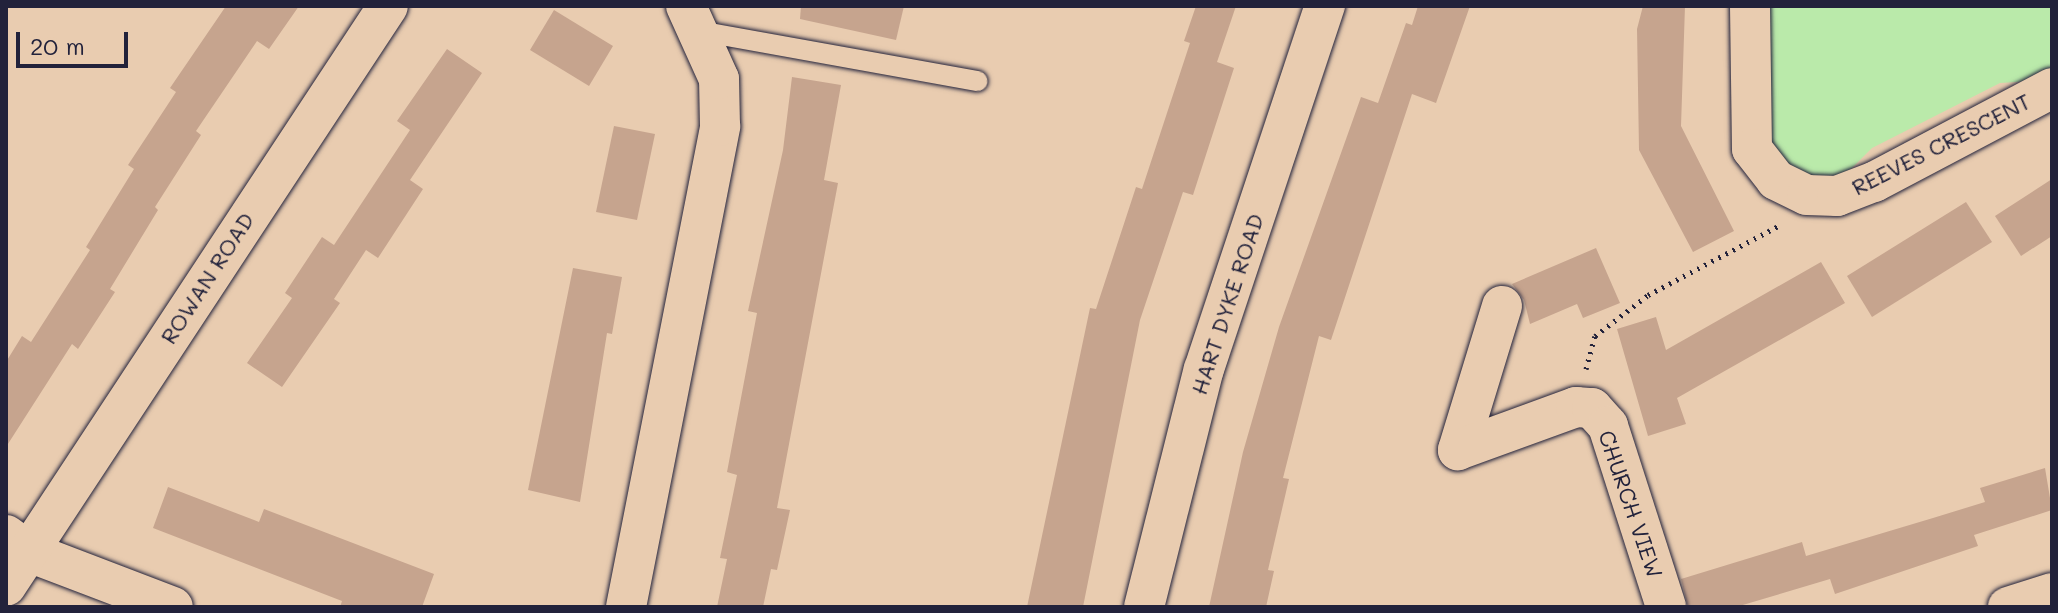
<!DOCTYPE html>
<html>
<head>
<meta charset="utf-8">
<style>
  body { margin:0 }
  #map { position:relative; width:2058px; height:613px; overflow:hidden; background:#e9ccb0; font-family:Mali,sans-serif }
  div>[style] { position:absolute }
  .green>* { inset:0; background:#baeaaa }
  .building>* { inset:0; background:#c6a48e }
  .path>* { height:5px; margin-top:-2.5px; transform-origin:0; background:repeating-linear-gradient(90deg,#22223b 0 2px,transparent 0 8px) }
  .roads { filter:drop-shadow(0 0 2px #22223b) drop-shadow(0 0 2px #22223b) }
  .service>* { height:20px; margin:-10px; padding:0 10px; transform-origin:10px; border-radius:10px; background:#e9ccb0 }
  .minor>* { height:40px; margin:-20px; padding:0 20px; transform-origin:20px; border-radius:20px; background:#e9ccb0 }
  span { translate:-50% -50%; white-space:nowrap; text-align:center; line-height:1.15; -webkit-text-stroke:6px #e9ccb0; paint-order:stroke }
  .street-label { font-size:22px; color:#22223b }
  .frame { position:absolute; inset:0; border:8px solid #22223b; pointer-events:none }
  .scale { position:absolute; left:16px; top:32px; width:112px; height:36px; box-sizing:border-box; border:4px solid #22223b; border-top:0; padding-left:10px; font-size:24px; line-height:28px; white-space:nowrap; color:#22223b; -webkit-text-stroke:6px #e9ccb0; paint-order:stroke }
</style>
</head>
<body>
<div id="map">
  <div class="green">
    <div style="clip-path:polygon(1764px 6px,2052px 6px,2052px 73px,2033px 81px,2000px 83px,1872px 148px,1840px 180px,1807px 180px,1767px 146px)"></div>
  </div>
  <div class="building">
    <div style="clip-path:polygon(226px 6px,299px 6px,269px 49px,257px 41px,196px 131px,201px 135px,155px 207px,158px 210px,110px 289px,115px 292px,78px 349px,72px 344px,6px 447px,6px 362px,22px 336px,31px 342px,90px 250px,86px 247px,134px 169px,128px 165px,176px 92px,170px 88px)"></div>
    <div style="clip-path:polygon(801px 6px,904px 6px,896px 40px,800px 19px)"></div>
    <div style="clip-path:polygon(1196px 6px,1236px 6px,1217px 62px,1234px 68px,1193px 195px,1183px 192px,1140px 320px,1083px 607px,1027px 607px,1090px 308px,1096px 309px,1136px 187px,1142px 189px,1190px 43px,1184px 41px)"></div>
    <div style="clip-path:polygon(1418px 6px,1470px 6px,1436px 103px,1412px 94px,1331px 340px,1319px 336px,1283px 478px,1289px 479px,1268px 570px,1274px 571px,1266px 607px,1209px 607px,1243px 452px,1279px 327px,1361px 97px,1378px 103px,1406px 23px,1412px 25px)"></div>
    <div style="clip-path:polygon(1643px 6px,1685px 6px,1681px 126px,1734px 231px,1693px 252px,1639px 150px,1637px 29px)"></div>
    <div style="clip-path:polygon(554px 10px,613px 46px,589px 86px,530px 50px)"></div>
    <div style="clip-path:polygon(447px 49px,482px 73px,410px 180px,423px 189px,378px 258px,366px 250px,334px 299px,340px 303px,282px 387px,247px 363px,292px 298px,285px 293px,322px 237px,334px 245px,410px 130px,397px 121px)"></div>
    <div style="clip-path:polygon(792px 77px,841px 85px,824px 180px,838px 183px,777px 508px,790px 510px,777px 570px,771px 569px,763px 607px,717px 607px,727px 559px,720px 558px,737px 475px,727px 472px,757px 313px,748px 311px,783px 150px)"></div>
    <div style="clip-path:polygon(614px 126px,655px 134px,637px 220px,596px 212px)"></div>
    <div style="clip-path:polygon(2052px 179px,2052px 236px,2021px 256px,1995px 216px)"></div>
    <div style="clip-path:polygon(1966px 202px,1992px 242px,1872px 317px,1847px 276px)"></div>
    <div style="clip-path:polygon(1596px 248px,1620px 303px,1583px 318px,1577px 304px,1530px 324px,1524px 300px,1512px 284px)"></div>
    <div style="clip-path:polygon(1821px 262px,1845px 303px,1677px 398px,1686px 424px,1648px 436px,1617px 329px,1656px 317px,1666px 350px)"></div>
    <div style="clip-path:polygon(573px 268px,622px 277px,612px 334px,607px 333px,580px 502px,528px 490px)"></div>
    <div style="clip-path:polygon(2045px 468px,2052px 510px,1974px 535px,1978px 546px,1835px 594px,1830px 579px,1736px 607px,1688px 607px,1681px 579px,1802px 542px,1806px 556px,1933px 518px,1985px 502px,1980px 488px)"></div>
    <div style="clip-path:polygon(168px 487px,259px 522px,264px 509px,434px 574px,422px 607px,340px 607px,342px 601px,153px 528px)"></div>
  </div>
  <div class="path">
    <div style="left:1586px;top:369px;width:34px;rotate:-75deg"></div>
    <div style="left:1595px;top:336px;width:67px;rotate:-37.7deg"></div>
    <div style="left:1648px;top:295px;width:149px;rotate:-27.9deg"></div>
  </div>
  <div class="roads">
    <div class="service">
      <div style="left:699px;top:31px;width:283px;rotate:10.2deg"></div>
    </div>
    <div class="minor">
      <div style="left:1750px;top:6px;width:143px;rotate:89.2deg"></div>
      <div style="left:1752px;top:149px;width:39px;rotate:52deg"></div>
      <div style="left:1776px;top:180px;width:34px;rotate:26deg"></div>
      <div style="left:1807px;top:195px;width:30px;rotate:2deg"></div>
      <div style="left:1837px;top:196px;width:40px;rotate:-21deg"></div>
      <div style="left:1874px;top:182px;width:201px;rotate:-27.8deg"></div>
      <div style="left:1502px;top:306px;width:151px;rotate:107deg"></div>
      <div style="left:1458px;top:450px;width:126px;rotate:-20deg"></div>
      <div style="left:1576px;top:407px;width:16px;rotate:4deg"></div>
      <div style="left:1592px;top:408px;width:24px;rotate:48deg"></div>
      <div style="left:1608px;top:426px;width:190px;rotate:72.2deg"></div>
      <div style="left:6px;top:535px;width:29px;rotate:36deg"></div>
      <div style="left:29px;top:552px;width:154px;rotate:20.9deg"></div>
      <div style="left:6px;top:586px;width:694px;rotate:-56.63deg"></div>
      <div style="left:626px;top:607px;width:490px;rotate:-78.9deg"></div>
      <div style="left:720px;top:126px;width:47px;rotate:-91.2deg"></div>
      <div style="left:719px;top:79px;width:80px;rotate:-114.3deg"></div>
      <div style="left:1144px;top:607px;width:245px;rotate:-75.9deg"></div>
      <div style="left:1204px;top:369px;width:383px;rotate:-71.6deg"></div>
      <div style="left:2008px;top:607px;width:46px;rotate:-17.7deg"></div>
    </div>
  </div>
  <div class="street-label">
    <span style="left:1941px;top:144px;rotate:-27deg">REEVES CRESCENT</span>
    <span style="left:207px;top:278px;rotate:-57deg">ROWAN ROAD</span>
    <span style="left:1227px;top:304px;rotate:-72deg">HART DYKE ROAD</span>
    <span style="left:1631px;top:504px;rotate:71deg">CHURCH VIEW</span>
  </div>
  <div class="frame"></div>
  <div class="scale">20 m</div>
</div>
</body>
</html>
